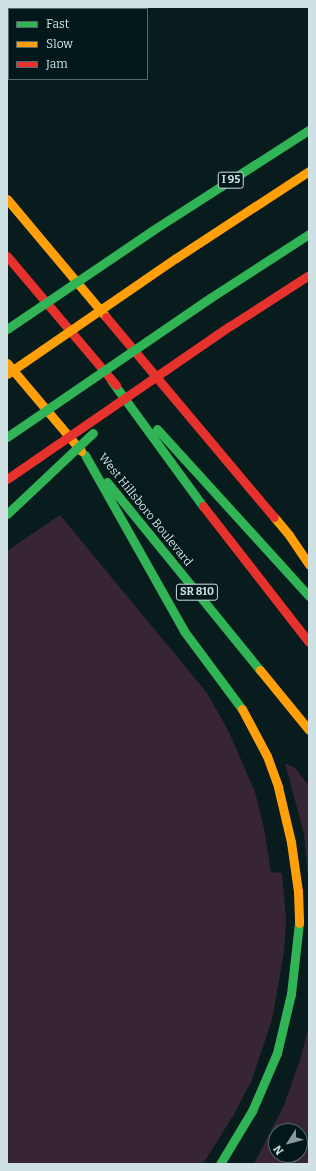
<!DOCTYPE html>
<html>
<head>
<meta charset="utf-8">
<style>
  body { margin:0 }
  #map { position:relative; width:316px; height:1171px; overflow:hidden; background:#081b1d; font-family:Bitter,serif }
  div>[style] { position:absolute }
  .green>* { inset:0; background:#372533 }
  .lane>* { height:14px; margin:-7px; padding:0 7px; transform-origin:7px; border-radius:7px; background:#4d5354 }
  .fast>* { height:9px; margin:-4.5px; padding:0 4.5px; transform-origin:4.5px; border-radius:4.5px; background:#30b455 }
  .slow>* { height:9px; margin:-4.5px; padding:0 4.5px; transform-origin:4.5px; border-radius:4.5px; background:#ff9f0a }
  .jam>* { height:9px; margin:-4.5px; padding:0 4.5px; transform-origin:4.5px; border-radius:4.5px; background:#e5322d }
  .fast-bridge>* { height:9px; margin:-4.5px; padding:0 4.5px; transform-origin:4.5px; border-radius:4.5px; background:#30b455 }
  .slow-bridge>* { height:9px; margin:-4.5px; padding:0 4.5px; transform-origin:4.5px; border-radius:4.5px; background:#ff9f0a }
  .jam-bridge>* { height:9px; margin:-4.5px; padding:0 4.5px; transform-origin:4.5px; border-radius:4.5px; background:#e5322d }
  span { translate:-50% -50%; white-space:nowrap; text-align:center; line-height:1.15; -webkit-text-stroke:3px #01171a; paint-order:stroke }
  .shield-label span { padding:1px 3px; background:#01171a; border:1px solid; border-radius:3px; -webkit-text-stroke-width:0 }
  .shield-label { font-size:11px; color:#d0e1e4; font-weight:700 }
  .street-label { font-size:12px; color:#d0e1e4 }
  .frame { position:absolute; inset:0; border:8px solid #d0e1e4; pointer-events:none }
  .legend { position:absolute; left:8px; top:8px; width:140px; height:72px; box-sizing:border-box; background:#01171a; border:1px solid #54686b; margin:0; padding:5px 7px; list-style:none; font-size:12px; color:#d0e1e4 }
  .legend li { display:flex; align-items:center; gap:8px; height:20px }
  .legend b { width:20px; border:1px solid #54686b }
  .north { position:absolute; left:268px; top:1123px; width:40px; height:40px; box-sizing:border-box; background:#01171a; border:1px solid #54686b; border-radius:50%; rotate:234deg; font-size:11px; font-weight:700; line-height:16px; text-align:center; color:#d0e1e4 }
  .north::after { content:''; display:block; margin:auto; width:14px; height:18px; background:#8a9c9e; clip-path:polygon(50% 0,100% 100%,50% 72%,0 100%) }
</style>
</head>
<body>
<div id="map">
  <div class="green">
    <div style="clip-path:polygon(60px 515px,207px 693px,229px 732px,255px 792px,264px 828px,271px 872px,282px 873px,286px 919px,284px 952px,272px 1020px,251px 1082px,233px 1116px,203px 1164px,7px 1164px,7px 551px)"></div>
    <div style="clip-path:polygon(285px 763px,295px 768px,309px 786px,309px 886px,304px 834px)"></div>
    <div style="clip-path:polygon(evenodd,309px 1025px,309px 1164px,254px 1164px,284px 1105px,300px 1060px,309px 1025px,276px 1131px,300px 1131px,300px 1155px,276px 1155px,276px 1131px)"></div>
  </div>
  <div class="lane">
    <div style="left:82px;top:9px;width:4px;rotate:-34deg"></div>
    <div style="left:7px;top:44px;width:2px"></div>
  </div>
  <div class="fast">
    <div style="left:153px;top:230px;width:185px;rotate:-32.7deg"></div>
    <div style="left:210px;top:298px;width:118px;rotate:-32.9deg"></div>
    <div style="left:111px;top:380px;width:156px;rotate:53.9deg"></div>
    <div style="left:157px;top:429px;width:226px;rotate:47.7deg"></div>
    <div style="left:85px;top:455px;width:202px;rotate:60.6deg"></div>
    <div style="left:184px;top:631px;width:97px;rotate:53.4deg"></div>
    <div style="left:107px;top:482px;width:242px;rotate:50.9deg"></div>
    <div style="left:220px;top:1164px;width:62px;rotate:-58.9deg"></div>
    <div style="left:252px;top:1111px;width:63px;rotate:-66.7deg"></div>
    <div style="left:277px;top:1053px;width:61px;rotate:-76.7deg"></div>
    <div style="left:291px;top:994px;width:71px;rotate:-83.6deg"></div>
  </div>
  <div class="slow">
    <div style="left:7px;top:199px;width:154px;rotate:50deg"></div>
    <div style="left:176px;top:258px;width:159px;rotate:-33.2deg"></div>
    <div style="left:7px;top:363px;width:115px;rotate:49.9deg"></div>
    <div style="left:274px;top:517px;width:23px;rotate:50deg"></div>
    <div style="left:289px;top:535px;width:36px;rotate:56deg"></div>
    <div style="left:260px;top:670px;width:77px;rotate:50.8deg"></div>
    <div style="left:242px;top:709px;width:53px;rotate:62deg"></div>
    <div style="left:267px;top:756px;width:33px;rotate:70deg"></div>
    <div style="left:278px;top:787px;width:57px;rotate:76.7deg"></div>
    <div style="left:291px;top:842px;width:49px;rotate:81.9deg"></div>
    <div style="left:298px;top:891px;width:32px;rotate:88deg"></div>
  </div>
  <div class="jam">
    <div style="left:7px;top:256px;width:169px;rotate:49.8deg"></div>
    <div style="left:106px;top:317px;width:261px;rotate:50deg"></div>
    <div style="left:230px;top:326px;width:94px;rotate:-32.8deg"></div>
    <div style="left:203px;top:506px;width:172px;rotate:52.1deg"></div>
  </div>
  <div class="fast-bridge">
    <div style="left:7px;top:329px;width:176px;rotate:-34.1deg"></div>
    <div style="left:7px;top:437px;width:246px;rotate:-34.4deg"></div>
    <div style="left:7px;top:514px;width:118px;rotate:-43.3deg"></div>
  </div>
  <div class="slow-bridge">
    <div style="left:7px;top:374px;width:205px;rotate:-34.5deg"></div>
  </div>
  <div class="jam-bridge">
    <div style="left:7px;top:479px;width:270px;rotate:-34.5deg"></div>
  </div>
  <div class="shield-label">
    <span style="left:231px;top:180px">I 95</span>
    <span style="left:197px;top:592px">SR 810</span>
  </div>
  <div class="street-label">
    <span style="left:145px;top:510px;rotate:51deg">West Hillsboro Boulevard</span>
  </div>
  <div class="frame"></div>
  <ul class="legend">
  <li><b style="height:5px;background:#30b455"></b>Fast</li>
  <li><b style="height:5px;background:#ff9f0a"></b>Slow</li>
  <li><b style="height:5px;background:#e5322d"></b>Jam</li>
  </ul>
  <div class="north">N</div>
</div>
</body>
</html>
